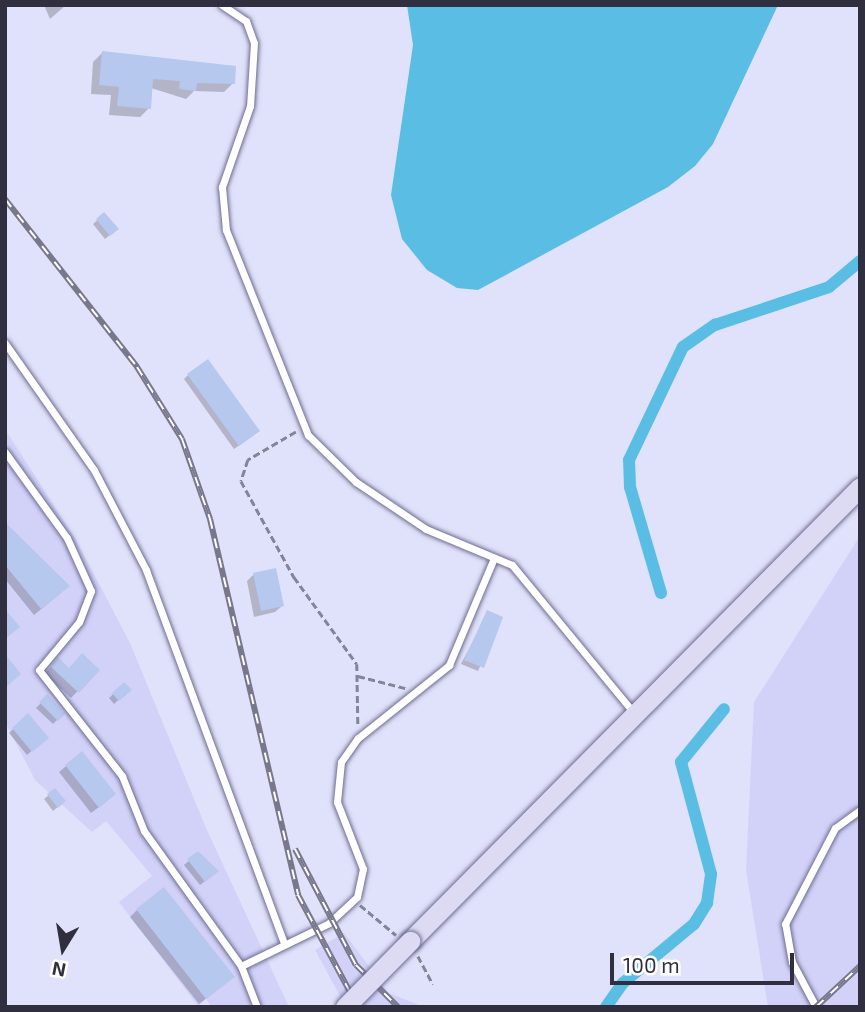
<!DOCTYPE html>
<html>
<head>
<meta charset="utf-8">
<style>
  body { margin:0 }
  #map { position:relative; width:865px; height:1012px; overflow:hidden; background:#e0e1fa; font-family:"Exo 2",sans-serif }
  div>[style] { position:absolute }
  .built>* { inset:0; background:#d2d2f9 }
  .water>* { inset:0; background:#5abee4 }
  .shadow>* { inset:0; background:#0003 }
  .canal>* { height:12px; margin:-6px; padding:0 6px; transform-origin:6px; border-radius:6px; background:#5abee4 }
  .building>* { inset:0; background:#b6c8ed }
  .path>* { height:2.5px; margin-top:-1.25px; transform-origin:0; background:repeating-linear-gradient(90deg,#848499 0 7px,transparent 0 10.5px) }
  .roads { filter:drop-shadow(0 0 2px #6d6c91) drop-shadow(0 0 2px #6d6c91) }
  .lane>* { height:7px; margin:-3.5px; padding:0 3.5px; transform-origin:3.5px; border-radius:3.5px; background:#fff }
  .secondary>* { height:19px; margin:-9.5px; padding:0 9.5px; transform-origin:9.5px; border-radius:9.5px; background:#dcdbf3 }
  .rail>* { height:6px; margin-top:-3px; transform-origin:0; background:repeating-linear-gradient(90deg,#fff 0 10px,#78788c 0 20px); box-sizing:border-box; border-block:2px solid #78788c }
  .bridges { filter:drop-shadow(0 0 2px #6d6c91) drop-shadow(0 0 2px #6d6c91) }
  .secondary-bridge>* { height:19px; margin:-9.5px; padding:0 9.5px; transform-origin:9.5px; border-radius:9.5px; background:#dcdbf3 }
  span { translate:-50% -50%; white-space:nowrap; text-align:center; line-height:1.15; -webkit-text-stroke:7px #fff; paint-order:stroke }
  .frame { position:absolute; inset:0; border:7px solid #2f2f3f; pointer-events:none }
  .north { position:absolute; left:28px; top:914px; width:70px; height:70px; -webkit-text-stroke:5px #fff; paint-order:stroke; rotate:191deg; font-size:19px; font-weight:700; line-height:28px; text-align:center; color:#2f2f3f }
  .north::after { content:''; display:block; margin:auto; width:24px; height:32px; background:#2f2f3f; clip-path:polygon(50% 0,100% 100%,50% 72%,0 100%) }
  .scale { position:absolute; left:610px; top:953px; width:184px; height:32px; box-sizing:border-box; border:4px solid #2f2f3f; border-top:0; padding-left:9px; font-size:21px; line-height:24px; white-space:nowrap; color:#2f2f3f; -webkit-text-stroke:5px #fff; paint-order:stroke }
</style>
</head>
<body>
<div id="map">
  <div class="built">
    <div style="clip-path:polygon(5px 429px,76px 540px,130px 643px,206px 828px,289px 1007px,212px 1007px,206px 999px,198px 1006px,119px 902px,152px 876px,106px 821px,92px 832px,35px 780px,5px 722px)"></div>
    <div style="clip-path:polygon(860px 536px,860px 1007px,768px 1007px,746px 870px,754px 702px)"></div>
    <div style="clip-path:polygon(344px 933px,389px 993px,424px 1007px,346px 1007px,315px 950px)"></div>
  </div>
  <div class="water">
    <div style="clip-path:polygon(407px 5px,778px 5px,713px 144px,695px 166px,668px 187px,478px 290px,457px 288px,427px 270px,402px 239px,391px 195px,413px 45px)"></div>
  </div>
  <div class="shadow">
    <div style="clip-path:polygon(44px 5px,66px 5px,50px 19px)"></div>
    <div style="clip-path:polygon(102px 53px,233px 83px,224px 92px,194px 91px,186px 99px,151px 88px,149px 108px,140px 117px,109px 115px,111px 95px,91px 94px,93px 62px)"></div>
    <div style="clip-path:polygon(104px 214px,117px 229px,105px 239px,93px 224px)"></div>
    <div style="clip-path:polygon(188px 375px,254px 435px,234px 449px,184px 379px)"></div>
    <div style="clip-path:polygon(5px 522px,62px 592px,34px 615px,5px 579px)"></div>
    <div style="clip-path:polygon(253px 575px,282px 606px,275px 612px,254px 617px,247px 581px)"></div>
    <div style="clip-path:polygon(488px 613px,501px 618px,478px 671px,461px 664px)"></div>
    <div style="clip-path:polygon(51px 666px,69px 670px,98px 670px,71px 698px,45px 674px)"></div>
    <div style="clip-path:polygon(124px 684px,129px 690px,114px 704px,109px 698px)"></div>
    <div style="clip-path:polygon(47px 697px,63px 714px,53px 724px,36px 708px)"></div>
    <div style="clip-path:polygon(28px 716px,42px 742px,27px 755px,9px 733px)"></div>
    <div style="clip-path:polygon(82px 753px,107px 801px,91px 813px,59px 772px)"></div>
    <div style="clip-path:polygon(55px 790px,60px 805px,53px 811px,44px 799px)"></div>
    <div style="clip-path:polygon(198px 853px,213px 875px,200px 885px,184px 865px)"></div>
    <div style="clip-path:polygon(137px 910px,226px 983px,199px 1004px,130px 917px)"></div>
  </div>
  <div class="canal">
    <div style="left:661px;top:593px;width:110px;rotate:-106.3deg"></div>
    <div style="left:630px;top:487px;width:27px;rotate:-92deg"></div>
    <div style="left:629px;top:460px;width:125px;rotate:-64.5deg"></div>
    <div style="left:683px;top:347px;width:39px;rotate:-35deg"></div>
    <div style="left:715px;top:325px;width:120px;rotate:-18.4deg"></div>
    <div style="left:829px;top:287px;width:40px;rotate:-40deg"></div>
    <div style="left:606px;top:1007px;width:29px;rotate:-55deg"></div>
    <div style="left:623px;top:983px;width:92px;rotate:-39.7deg"></div>
    <div style="left:694px;top:924px;width:25px;rotate:-58deg"></div>
    <div style="left:707px;top:903px;width:29px;rotate:-82deg"></div>
    <div style="left:711px;top:874px;width:116px;rotate:-105deg"></div>
    <div style="left:681px;top:762px;width:68px;rotate:-50.9deg"></div>
  </div>
  <div class="building">
    <div style="clip-path:polygon(102px 51px,236px 66px,235px 84px,197px 83px,196px 91px,179px 89px,180px 81px,153px 79px,151px 109px,117px 106px,119px 87px,99px 85px)"></div>
    <div style="clip-path:polygon(104px 212px,119px 229px,110px 236px,96px 219px)"></div>
    <div style="clip-path:polygon(208px 359px,260px 431px,239px 446px,187px 374px)"></div>
    <div style="clip-path:polygon(5px 522px,70px 586px,41px 609px,5px 565px)"></div>
    <div style="clip-path:polygon(276px 568px,284px 606px,261px 611px,253px 573px)"></div>
    <div style="clip-path:polygon(5px 609px,20px 627px,5px 639px)"></div>
    <div style="clip-path:polygon(487px 610px,503px 617px,484px 668px,464px 660px)"></div>
    <div style="clip-path:polygon(82px 653px,100px 670px,79px 693px,50px 666px,58px 657px,69px 668px)"></div>
    <div style="clip-path:polygon(5px 654px,21px 674px,5px 688px)"></div>
    <div style="clip-path:polygon(124px 682px,132px 690px,119px 701px,112px 693px)"></div>
    <div style="clip-path:polygon(47px 694px,65px 714px,58px 721px,39px 702px)"></div>
    <div style="clip-path:polygon(28px 713px,49px 738px,32px 752px,12px 728px)"></div>
    <div style="clip-path:polygon(82px 751px,116px 794px,99px 808px,65px 765px)"></div>
    <div style="clip-path:polygon(55px 788px,66px 801px,58px 808px,47px 794px)"></div>
    <div style="clip-path:polygon(198px 851px,219px 871px,205px 882px,187px 859px)"></div>
    <div style="clip-path:polygon(164px 887px,235px 977px,206px 999px,136px 909px)"></div>
  </div>
  <div class="path">
    <div style="left:296px;top:432px;width:56px;rotate:149.7deg"></div>
    <div style="left:248px;top:460px;width:22px;rotate:108deg"></div>
    <div style="left:241px;top:481px;width:110px;rotate:61.1deg"></div>
    <div style="left:294px;top:577px;width:107px;rotate:54.1deg"></div>
    <div style="left:357px;top:664px;width:60px;rotate:89deg"></div>
    <div style="left:358px;top:676px;width:49px;rotate:14.3deg"></div>
    <div style="left:360px;top:905px;width:47px;rotate:39.8deg"></div>
    <div style="left:418px;top:956px;width:32px;rotate:62deg"></div>
  </div>
  <div class="roads">
    <div class="lane">
      <div style="left:222px;top:5px;width:29px;rotate:34deg"></div>
      <div style="left:246px;top:21px;width:23px;rotate:70deg"></div>
      <div style="left:254px;top:43px;width:63px;rotate:93.6deg"></div>
      <div style="left:250px;top:106px;width:86px;rotate:109.1deg"></div>
      <div style="left:222px;top:187px;width:43px;rotate:84.7deg"></div>
      <div style="left:226px;top:230px;width:221px;rotate:68.2deg"></div>
      <div style="left:308px;top:435px;width:67px;rotate:44.4deg"></div>
      <div style="left:356px;top:482px;width:84px;rotate:33.9deg"></div>
      <div style="left:426px;top:529px;width:93px;rotate:22.7deg"></div>
      <div style="left:512px;top:565px;width:192px;rotate:50.5deg"></div>
      <div style="left:5px;top:343px;width:155px;rotate:55deg"></div>
      <div style="left:94px;top:470px;width:113px;rotate:62.5deg"></div>
      <div style="left:146px;top:570px;width:399px;rotate:69.7deg"></div>
      <div style="left:5px;top:452px;width:106px;rotate:54.2deg"></div>
      <div style="left:67px;top:538px;width:58px;rotate:65.6deg"></div>
      <div style="left:91px;top:591px;width:33px;rotate:111deg"></div>
      <div style="left:79px;top:622px;width:62px;rotate:129.8deg"></div>
      <div style="left:39px;top:670px;width:135px;rotate:51.9deg"></div>
      <div style="left:122px;top:776px;width:59px;rotate:68.2deg"></div>
      <div style="left:144px;top:831px;width:166px;rotate:54.3deg"></div>
      <div style="left:241px;top:966px;width:44px;rotate:68.7deg"></div>
      <div style="left:241px;top:966px;width:98px;rotate:-26deg"></div>
      <div style="left:329px;top:923px;width:38px;rotate:-43deg"></div>
      <div style="left:357px;top:897px;width:29px;rotate:-78deg"></div>
      <div style="left:363px;top:869px;width:72px;rotate:-111.2deg"></div>
      <div style="left:337px;top:802px;width:40px;rotate:-84.3deg"></div>
      <div style="left:341px;top:762px;width:29px;rotate:-55deg"></div>
      <div style="left:358px;top:738px;width:117px;rotate:-38.7deg"></div>
      <div style="left:449px;top:665px;width:116px;rotate:-67.2deg"></div>
      <div style="left:816px;top:1007px;width:51px;rotate:-118.1deg"></div>
      <div style="left:792px;top:962px;width:39px;rotate:-100deg"></div>
      <div style="left:785px;top:924px;width:108px;rotate:-62.5deg"></div>
      <div style="left:835px;top:828px;width:31px;rotate:-36deg"></div>
    </div>
    <div class="secondary">
      <div style="left:410px;top:941px;width:639px;rotate:-45.25deg"></div>
    </div>
  </div>
  <div class="rail">
    <div style="left:5px;top:199px;width:214px;rotate:51.8deg"></div>
    <div style="left:137px;top:367px;width:85px;rotate:58deg"></div>
    <div style="left:182px;top:439px;width:85px;rotate:70.7deg"></div>
    <div style="left:210px;top:519px;width:386px;rotate:76.8deg"></div>
    <div style="left:298px;top:895px;width:127px;rotate:61.8deg"></div>
    <div style="left:295px;top:849px;width:131px;rotate:62.3deg"></div>
    <div style="left:356px;top:965px;width:59px;rotate:45deg"></div>
    <div style="left:816px;top:1007px;width:60px;rotate:-43deg"></div>
  </div>
  <div class="bridges">
    <div class="secondary-bridge">
      <div style="left:345px;top:1007px;width:93px;rotate:-45.4deg"></div>
    </div>
  </div>
  <div class="frame"></div>
  <div class="north">N</div>
  <div class="scale">100 m</div>
</div>
</body>
</html>
